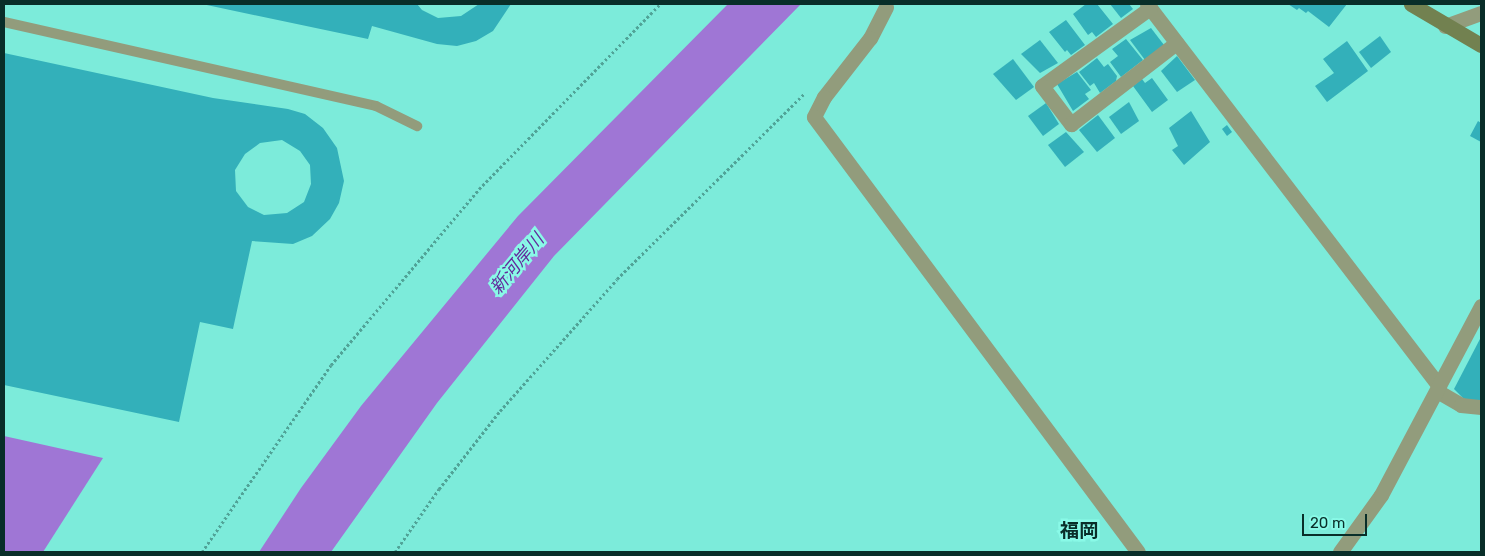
<!DOCTYPE html>
<html>
<head>
<meta charset="utf-8">
<style>
  body { margin:0 }
  #map { position:relative; width:1485px; height:556px; overflow:hidden; background:#7cebda; font-family:Rubik,"Noto Sans JP",sans-serif }
  div>[style] { position:absolute }
  .water>* { inset:0; background:#9f76d5 }
  .building>* { inset:0; background:#33b0ba }
  .path>* { height:3px; margin-top:-1.5px; transform-origin:0; background:repeating-linear-gradient(90deg,#50a397 0 2.5px,transparent 0 5px) }
  .lane>* { height:10px; margin:-5px; padding:0 5px; transform-origin:5px; border-radius:5px; background:#929c7c }
  .street>* { height:15px; margin:-7.5px; padding:0 7.5px; transform-origin:7.5px; border-radius:7.5px; background:#929c7c }
  .secondary>* { height:15px; margin:-7.5px; padding:0 7.5px; transform-origin:7.5px; border-radius:7.5px; background:#728150 }
  span { translate:-50% -50%; white-space:nowrap; text-align:center; line-height:1.15; -webkit-text-stroke:5px #89f9e7; paint-order:stroke }
  .water-label { font-size:18px; color:#632b9c; font-style:italic }
  .quarter-label { font-size:19px; color:#092e29; font-weight:700 }
  .frame { position:absolute; inset:0; border:5px solid #092e29; pointer-events:none }
  .scale { position:absolute; left:1302px; top:514px; width:65px; height:22px; box-sizing:border-box; border:2px solid #092e29; border-top:0; padding-left:6px; font-size:15px; line-height:18px; white-space:nowrap; color:#092e29; -webkit-text-stroke:4px #89f9e7; paint-order:stroke }
</style>
</head>
<body>
<div id="map">
  <div class="water">
    <div style="clip-path:polygon(728px 4px,801px 4px,554px 256px,437px 403px,331px 552px,259px 552px,301px 488px,361px 406px,518px 216px)"></div>
    <div style="clip-path:polygon(4px 436px,103px 458px,43px 552px,4px 552px)"></div>
  </div>
  <div class="building">
    <div style="clip-path:polygon(202px 4px,417px 4px,422px 10px,438px 18px,461px 16px,479px 4px,511px 4px,493px 31px,476px 41px,457px 46px,437px 44px,372px 26px,368px 39px)"></div>
    <div style="clip-path:polygon(1086px 4px,1097px 4px,1113px 24px,1096px 37px,1092px 32px,1088px 35px,1073px 14px)"></div>
    <div style="clip-path:polygon(1110px 4px,1129px 4px,1133px 9px,1121px 18px)"></div>
    <div style="clip-path:polygon(1288px 4px,1347px 4px,1329px 27px,1308px 11px,1306px 13px,1299px 8px,1297px 10px)"></div>
    <div style="clip-path:polygon(1066px 20px,1085px 45px,1071px 55px,1067px 50px,1065px 52px,1049px 32px)"></div>
    <div style="clip-path:polygon(1151px 28px,1164px 45px,1145px 60px,1130px 40px)"></div>
    <div style="clip-path:polygon(1380px 36px,1391px 52px,1371px 68px,1359px 52px)"></div>
    <div style="clip-path:polygon(1126px 39px,1143px 60px,1121px 77px,1110px 62px,1118px 56px,1112px 49px)"></div>
    <div style="clip-path:polygon(1040px 40px,1058px 63px,1040px 73px,1021px 54px)"></div>
    <div style="clip-path:polygon(1347px 41px,1368px 71px,1327px 102px,1315px 86px,1334px 73px,1323px 59px)"></div>
    <div style="clip-path:polygon(evenodd,4px 53px,213px 98px,288px 109px,305px 114px,323px 128px,337px 148px,344px 181px,339px 203px,330px 219px,312px 236px,293px 244px,252px 241px,233px 329px,200px 322px,179px 422px,4px 385px,4px 53px,282px 140px,300px 151px,310px 165px,311px 184px,304px 202px,287px 213px,264px 215px,248px 207px,236px 191px,235px 170px,245px 154px,260px 143px,282px 140px)"></div>
    <div style="clip-path:polygon(1177px 56px,1195px 80px,1177px 92px,1161px 71px)"></div>
    <div style="clip-path:polygon(1097px 58px,1104px 67px,1108px 64px,1117px 76px,1116px 81px,1100px 93px,1094px 83px,1090px 86px,1079px 72px)"></div>
    <div style="clip-path:polygon(1013px 59px,1034px 87px,1016px 100px,993px 74px)"></div>
    <div style="clip-path:polygon(1077px 72px,1091px 90px,1085px 94px,1089px 99px,1073px 111px,1057px 84px)"></div>
    <div style="clip-path:polygon(1152px 78px,1168px 100px,1152px 112px,1133px 86px,1142px 79px,1145px 83px)"></div>
    <div style="clip-path:polygon(1129px 102px,1139px 121px,1121px 134px,1109px 117px)"></div>
    <div style="clip-path:polygon(1046px 103px,1059px 124px,1043px 136px,1028px 116px)"></div>
    <div style="clip-path:polygon(1191px 111px,1210px 142px,1184px 165px,1172px 150px,1178px 146px,1169px 128px)"></div>
    <div style="clip-path:polygon(1098px 115px,1115px 138px,1097px 152px,1079px 130px)"></div>
    <div style="clip-path:polygon(1478px 121px,1481px 123px,1481px 142px,1470px 136px)"></div>
    <div style="clip-path:polygon(1227px 125px,1232px 132px,1227px 136px,1222px 129px)"></div>
    <div style="clip-path:polygon(1066px 132px,1084px 152px,1065px 167px,1048px 145px)"></div>
    <div style="clip-path:polygon(1481px 337px,1481px 402px,1464px 399px,1454px 389px)"></div>
  </div>
  <div class="path">
    <div style="left:202px;top:552px;width:227px;rotate:-55.4deg"></div>
    <div style="left:331px;top:365px;width:230px;rotate:-49.9deg"></div>
    <div style="left:479px;top:189px;width:259px;rotate:-45.6deg"></div>
    <div style="left:395px;top:552px;width:77px;rotate:-55.1deg"></div>
    <div style="left:439px;top:489px;width:99px;rotate:-52deg"></div>
    <div style="left:500px;top:411px;width:176px;rotate:-48.4deg"></div>
    <div style="left:617px;top:279px;width:264px;rotate:-44.7deg"></div>
  </div>
  <div class="lane">
    <div style="left:4px;top:22px;width:381px;rotate:12.7deg"></div>
    <div style="left:376px;top:106px;width:46px;rotate:26deg"></div>
  </div>
  <div class="street">
    <div style="left:1147px;top:4px;width:481px;rotate:52.6deg"></div>
    <div style="left:886px;top:7px;width:35px;rotate:117deg"></div>
    <div style="left:870px;top:38px;width:75px;rotate:127.9deg"></div>
    <div style="left:824px;top:97px;width:22px;rotate:117deg"></div>
    <div style="left:814px;top:117px;width:542px;rotate:53.32deg"></div>
    <div style="left:1150px;top:8px;width:133px;rotate:144.2deg"></div>
    <div style="left:1042px;top:86px;width:48px;rotate:52.7deg"></div>
    <div style="left:1071px;top:124px;width:133px;rotate:-37.6deg"></div>
    <div style="left:1445px;top:26px;width:38px;rotate:-20deg"></div>
    <div style="left:1437px;top:391px;width:28px;rotate:30deg"></div>
    <div style="left:1461px;top:405px;width:20px;rotate:6deg"></div>
    <div style="left:1340px;top:552px;width:70px;rotate:-54.3deg"></div>
    <div style="left:1381px;top:495px;width:214px;rotate:-62.1deg"></div>
  </div>
  <div class="secondary">
    <div style="left:1411px;top:4px;width:81px;rotate:30.4deg"></div>
  </div>
  <div class="water-label">
    <span style="left:517px;top:264px;rotate:-50deg">新河岸川</span>
  </div>
  <div class="quarter-label">
    <span style="left:1079px;top:531px">福岡</span>
  </div>
  <div class="frame"></div>
  <div class="scale">20 m</div>
</div>
</body>
</html>
